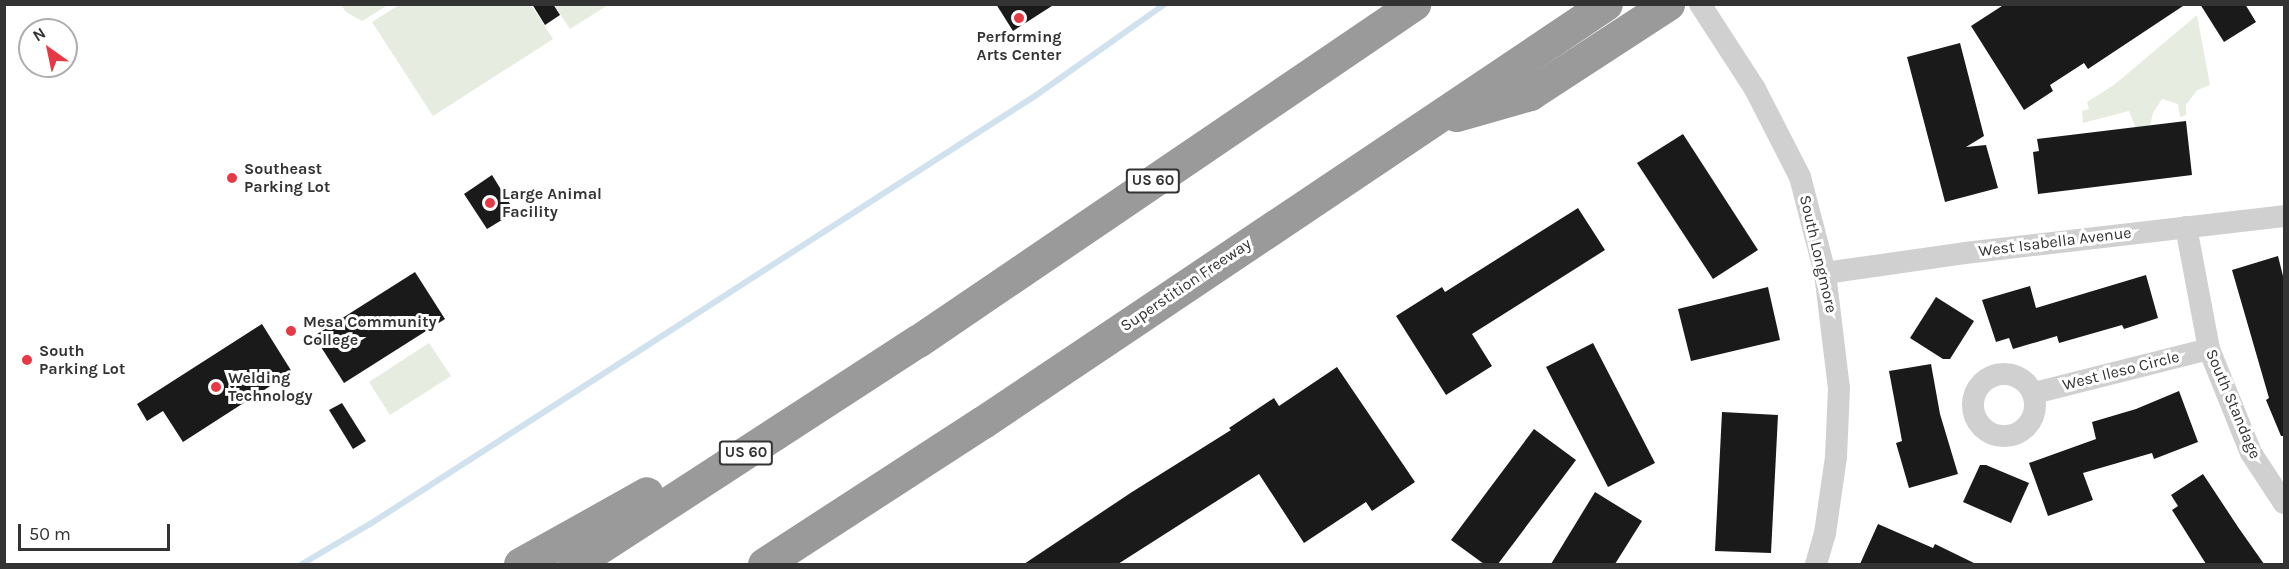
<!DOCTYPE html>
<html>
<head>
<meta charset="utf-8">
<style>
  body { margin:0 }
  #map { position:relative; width:2289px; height:569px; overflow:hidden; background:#fff; font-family:Karla,sans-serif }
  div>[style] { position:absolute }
  .green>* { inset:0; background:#e6ecdf }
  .stream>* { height:6px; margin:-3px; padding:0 3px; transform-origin:3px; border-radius:3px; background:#cfe2ee }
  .building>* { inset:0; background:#1a1a1a }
  .minor>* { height:22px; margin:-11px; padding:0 11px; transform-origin:11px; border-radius:11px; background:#d0d0d0 }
  .minor>.ring { margin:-11px; padding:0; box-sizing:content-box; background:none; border:22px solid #d0d0d0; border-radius:50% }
  .highway>* { height:33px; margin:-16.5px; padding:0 16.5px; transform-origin:16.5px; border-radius:16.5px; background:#9a9a9a }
  .dots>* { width:16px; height:16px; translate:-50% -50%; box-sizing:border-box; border:3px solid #fff; border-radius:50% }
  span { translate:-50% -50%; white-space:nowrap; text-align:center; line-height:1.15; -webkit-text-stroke:6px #fff; paint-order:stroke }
  .shield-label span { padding:2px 4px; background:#fff; border:2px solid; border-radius:4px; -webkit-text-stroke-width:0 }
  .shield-label { font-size:15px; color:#333; font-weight:700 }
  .poi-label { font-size:16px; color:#333; font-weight:700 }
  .left { translate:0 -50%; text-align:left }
  .street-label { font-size:16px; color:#333 }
  .frame { position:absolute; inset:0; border:6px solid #333; pointer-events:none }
  .north { position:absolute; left:18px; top:18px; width:60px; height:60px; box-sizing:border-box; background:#fff; border:2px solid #adadad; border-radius:50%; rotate:327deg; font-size:16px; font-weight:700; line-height:24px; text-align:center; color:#333 }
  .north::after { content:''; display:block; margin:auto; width:21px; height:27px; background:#e63946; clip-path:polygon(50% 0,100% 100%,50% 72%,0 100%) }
  .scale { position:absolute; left:18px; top:524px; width:152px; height:27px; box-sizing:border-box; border:3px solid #333; border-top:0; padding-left:8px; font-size:18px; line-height:21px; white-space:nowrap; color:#333; -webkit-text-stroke:4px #fff; paint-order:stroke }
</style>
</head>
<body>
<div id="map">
  <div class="green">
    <div style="clip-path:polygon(341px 5px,388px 5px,362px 21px,346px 12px)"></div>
    <div style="clip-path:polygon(399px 5px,531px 5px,553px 39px,433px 116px,372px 22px)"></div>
    <div style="clip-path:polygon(554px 5px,608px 5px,570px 29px)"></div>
    <div style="clip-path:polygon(2197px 15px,2210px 85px,2197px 90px,2186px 105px,2186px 115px,2180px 117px,2178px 104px,2162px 99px,2153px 113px,2150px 125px,2136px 128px,2129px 111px,2083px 123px,2082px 111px,2089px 109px,2087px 102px,2114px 85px)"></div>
    <div style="clip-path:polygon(429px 343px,451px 376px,390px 415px,369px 382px)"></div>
  </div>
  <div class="stream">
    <div style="left:302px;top:564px;width:79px;rotate:-30.5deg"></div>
    <div style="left:370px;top:524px;width:791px;rotate:-32.77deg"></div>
    <div style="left:1035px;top:96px;width:159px;rotate:-35.3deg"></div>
  </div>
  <div class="building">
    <div style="clip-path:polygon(532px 4px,553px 4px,560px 15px,545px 25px)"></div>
    <div style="clip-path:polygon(996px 4px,1055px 4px,1013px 31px)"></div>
    <div style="clip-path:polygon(2005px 4px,2186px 4px,2088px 69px,2084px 63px,2050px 85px,2053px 91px,2024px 110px,1971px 26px)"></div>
    <div style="clip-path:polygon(2200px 4px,2245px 4px,2256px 22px,2224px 42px)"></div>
    <div style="clip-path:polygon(1960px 43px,1984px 136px,1966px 147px,1986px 145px,1998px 188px,1945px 202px,1907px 57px)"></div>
    <div style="clip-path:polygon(2186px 121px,2192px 175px,2038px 194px,2033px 152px,2039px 151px,2037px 139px)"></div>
    <div style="clip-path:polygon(1683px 134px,1758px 250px,1713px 279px,1637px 163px)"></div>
    <div style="clip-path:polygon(492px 175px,515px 212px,487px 229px,464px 194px)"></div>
    <div style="clip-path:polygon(1578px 208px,1605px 250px,1472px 334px,1492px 366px,1446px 395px,1396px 316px,1442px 287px,1445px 292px)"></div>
    <div style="clip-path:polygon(2278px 256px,2284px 280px,2284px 436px,2281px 436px,2266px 400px,2269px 398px,2232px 270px)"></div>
    <div style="clip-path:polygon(415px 272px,445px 319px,344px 383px,314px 336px)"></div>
    <div style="clip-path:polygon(2146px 275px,2158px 318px,2124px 329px,2122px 325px,2059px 343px,2057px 336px,2013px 349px,2009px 338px,1996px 342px,1982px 300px,2030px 286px,2036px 308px)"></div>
    <div style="clip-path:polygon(1768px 287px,1780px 340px,1691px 361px,1678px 309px)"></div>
    <div style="clip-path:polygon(1936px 297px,1974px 321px,1950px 359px,1943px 359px,1910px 338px)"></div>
    <div style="clip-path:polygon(262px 324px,292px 372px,183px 442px,163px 411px,147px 421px,137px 404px)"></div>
    <div style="clip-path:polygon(1593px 343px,1655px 463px,1608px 487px,1546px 367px)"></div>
    <div style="clip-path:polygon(1931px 364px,1940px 414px,1958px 474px,1909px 488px,1896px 443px,1902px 441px,1889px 371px)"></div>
    <div style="clip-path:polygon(1337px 367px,1415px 482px,1372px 511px,1366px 502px,1304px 543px,1259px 474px,1118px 564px,1024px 564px,1132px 492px,1231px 430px,1229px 428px,1274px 398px,1279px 406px)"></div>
    <div style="clip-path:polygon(2179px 391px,2198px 442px,2154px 459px,2152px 453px,2083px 473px,2093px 500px,2048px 516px,2029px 463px,2096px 439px,2092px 422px,2136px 409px)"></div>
    <div style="clip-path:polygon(342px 403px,366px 441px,353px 449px,329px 410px)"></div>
    <div style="clip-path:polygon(1722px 412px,1778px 415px,1771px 553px,1715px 551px)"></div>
    <div style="clip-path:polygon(1534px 429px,1576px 460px,1498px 564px,1484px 564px,1451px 540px)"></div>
    <div style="clip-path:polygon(1980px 465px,1986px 465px,2029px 483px,2011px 523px,1963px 502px)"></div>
    <div style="clip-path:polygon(2203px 474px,2238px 527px,2264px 564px,2206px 564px,2172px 510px,2178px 506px,2171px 495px)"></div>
    <div style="clip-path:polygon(1595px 492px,1642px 521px,1615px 564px,1551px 564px)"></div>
    <div style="clip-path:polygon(1878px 524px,1933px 548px,1935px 544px,1976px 564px,1860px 564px)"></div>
  </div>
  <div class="minor">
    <div style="left:1700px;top:4px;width:101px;rotate:57.1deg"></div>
    <div style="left:1755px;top:89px;width:99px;rotate:62.9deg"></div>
    <div style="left:1800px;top:177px;width:99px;rotate:75.4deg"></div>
    <div style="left:1825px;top:273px;width:116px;rotate:83.1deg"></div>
    <div style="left:1839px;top:388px;width:69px;rotate:92.5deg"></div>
    <div style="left:1836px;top:457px;width:77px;rotate:98.2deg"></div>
    <div style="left:1825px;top:533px;width:32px;rotate:106deg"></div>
    <div style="left:2186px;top:227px;width:124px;rotate:79.3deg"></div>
    <div style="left:2209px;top:349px;width:112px;rotate:68deg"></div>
    <div style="left:2251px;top:453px;width:60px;rotate:56.6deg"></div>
    <div style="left:1825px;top:273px;width:141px;rotate:-8.1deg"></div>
    <div style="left:1965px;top:253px;width:321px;rotate:-6.6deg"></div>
    <div class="ring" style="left:1973px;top:374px;width:40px;height:40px"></div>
    <div style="left:2034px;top:393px;width:180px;rotate:-14.1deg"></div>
  </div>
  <div class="highway">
    <div style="left:1456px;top:115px;width:77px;rotate:-15.8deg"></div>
    <div style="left:1530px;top:94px;width:165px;rotate:-33.1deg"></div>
    <div style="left:520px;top:564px;width:145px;rotate:-29.2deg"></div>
    <div style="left:574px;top:564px;width:410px;rotate:-33deg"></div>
    <div style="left:918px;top:341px;width:600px;rotate:-34.19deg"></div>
    <div style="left:764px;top:564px;width:261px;rotate:-33deg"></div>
    <div style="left:983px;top:422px;width:750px;rotate:-33.86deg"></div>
  </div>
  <div class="dots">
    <div style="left:1019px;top:18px;background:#e63946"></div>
    <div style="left:232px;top:178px;background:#e63946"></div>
    <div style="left:490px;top:203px;background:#e63946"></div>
    <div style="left:291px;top:331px;background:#e63946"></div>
    <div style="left:27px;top:360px;background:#e63946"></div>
    <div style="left:216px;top:387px;background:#e63946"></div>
  </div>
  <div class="shield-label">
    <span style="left:1153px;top:181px">US 60</span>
    <span style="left:746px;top:453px">US 60</span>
  </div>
  <div class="poi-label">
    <span style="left:1019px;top:46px">Performing<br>Arts Center</span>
    <span class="left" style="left:244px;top:178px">Southeast<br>Parking Lot</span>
    <span class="left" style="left:502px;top:203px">Large Animal<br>Facility</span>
    <span class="left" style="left:303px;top:331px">Mesa Community<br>College</span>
    <span class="left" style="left:39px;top:360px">South<br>Parking Lot</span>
    <span class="left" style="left:228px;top:387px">Welding<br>Technology</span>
  </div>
  <div class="street-label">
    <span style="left:2055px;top:242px;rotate:-7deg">West Isabella Avenue</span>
    <span style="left:1818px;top:254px;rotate:77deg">South Longmore</span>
    <span style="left:1186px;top:285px;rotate:-34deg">Superstition Freeway</span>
    <span style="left:2121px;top:371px;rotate:-14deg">West Ileso Circle</span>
    <span style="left:2233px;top:404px;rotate:67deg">South Standage</span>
  </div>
  <div class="frame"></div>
  <div class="north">N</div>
  <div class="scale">50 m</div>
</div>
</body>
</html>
